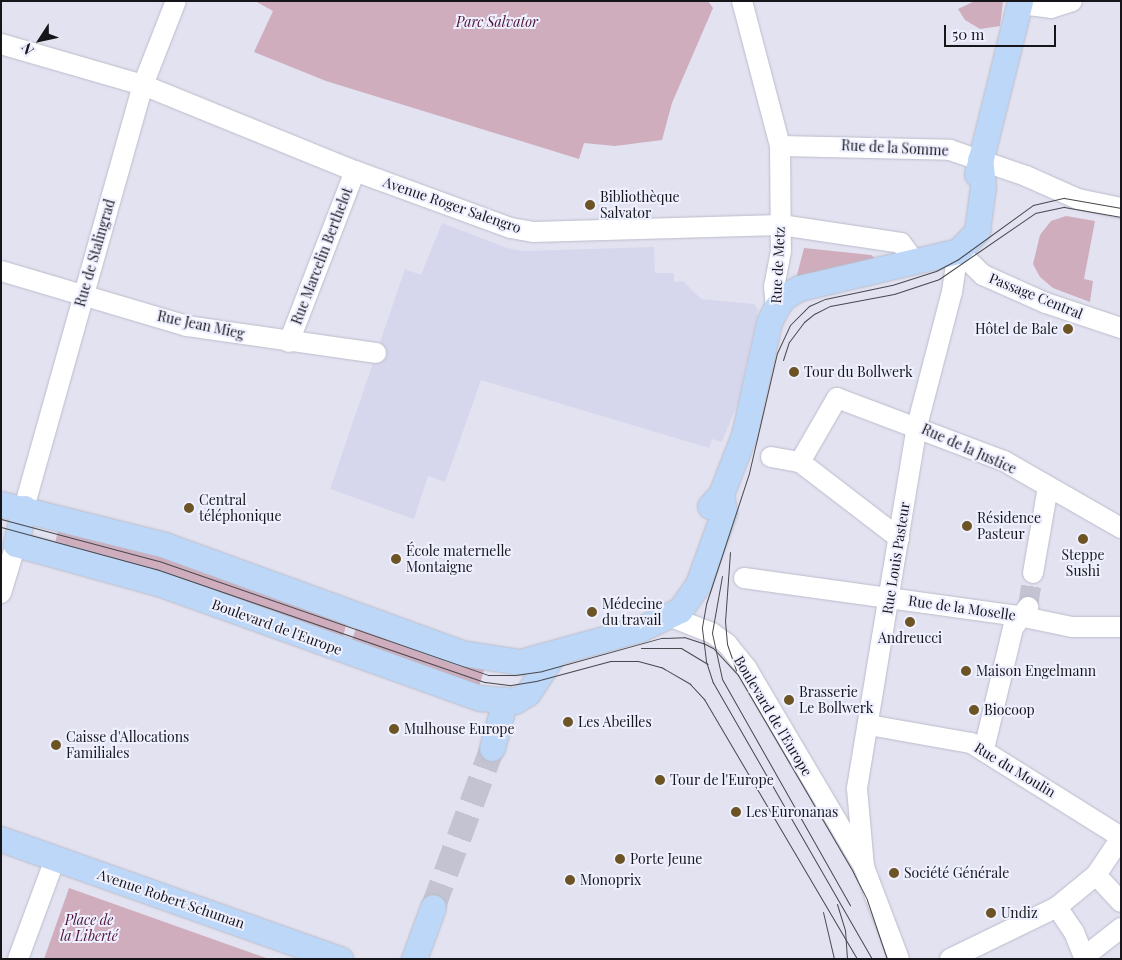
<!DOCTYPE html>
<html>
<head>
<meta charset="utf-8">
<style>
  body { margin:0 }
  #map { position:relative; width:1122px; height:960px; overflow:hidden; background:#e2e2f1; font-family:"Playfair Display",serif }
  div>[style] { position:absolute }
  .built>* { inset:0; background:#d6d7ed }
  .green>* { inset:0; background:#cfadbd }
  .minor-tunnel>* { height:20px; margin-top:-10px; transform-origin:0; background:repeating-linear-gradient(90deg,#c3c3d1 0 20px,transparent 0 30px) }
  .major-tunnel>* { height:25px; margin-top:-12.5px; transform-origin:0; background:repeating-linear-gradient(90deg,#c3c3d1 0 25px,transparent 0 37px) }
  .roads { filter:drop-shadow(0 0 1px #bbbcca) drop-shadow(0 0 1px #bbbcca) }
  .minor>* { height:20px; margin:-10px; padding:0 10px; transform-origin:10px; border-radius:10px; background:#fff }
  .major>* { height:25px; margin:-12.5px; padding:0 12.5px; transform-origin:12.5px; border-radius:12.5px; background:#bcd7f7 }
  .tram>* { height:1px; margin:-0.5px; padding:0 0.5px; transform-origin:0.5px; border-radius:0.5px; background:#48484f }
  .dots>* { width:14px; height:14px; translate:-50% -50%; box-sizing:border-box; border:2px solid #eff0ff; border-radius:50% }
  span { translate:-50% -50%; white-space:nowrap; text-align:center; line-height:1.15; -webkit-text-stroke:4px #eff0ff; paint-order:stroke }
  .park-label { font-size:14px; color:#4e1236; font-style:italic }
  .street-label { font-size:14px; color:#15151a }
  .poi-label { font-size:14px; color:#15151a }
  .left { translate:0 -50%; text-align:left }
  .right { translate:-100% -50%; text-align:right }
  .frame { position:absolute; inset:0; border:2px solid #15151a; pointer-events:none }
  .north { position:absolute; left:15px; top:15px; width:50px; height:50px; -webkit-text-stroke:4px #eff0ff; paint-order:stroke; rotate:235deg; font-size:14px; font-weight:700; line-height:20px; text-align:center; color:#15151a }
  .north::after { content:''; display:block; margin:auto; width:18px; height:22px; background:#15151a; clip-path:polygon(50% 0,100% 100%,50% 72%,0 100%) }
  .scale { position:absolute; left:944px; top:25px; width:112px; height:22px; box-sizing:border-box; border:2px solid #15151a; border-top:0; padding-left:6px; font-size:15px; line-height:18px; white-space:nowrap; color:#15151a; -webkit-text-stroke:4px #eff0ff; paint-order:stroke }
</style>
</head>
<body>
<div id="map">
  <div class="built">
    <div style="clip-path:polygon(442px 223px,507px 248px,524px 251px,654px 247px,655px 273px,674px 273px,674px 282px,683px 281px,701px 299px,754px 304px,758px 309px,738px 402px,722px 442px,712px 439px,709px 448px,481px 380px,445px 482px,428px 476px,414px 519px,330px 489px,405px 269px,421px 275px)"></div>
  </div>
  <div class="green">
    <div style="clip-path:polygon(255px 1px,708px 1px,713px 8px,672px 103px,662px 140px,615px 146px,584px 143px,579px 159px,326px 81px,254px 52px,273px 11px)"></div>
    <div style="clip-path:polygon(975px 1px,1003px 1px,1000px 26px,980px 29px,965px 20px,958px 9px)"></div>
    <div style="clip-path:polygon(1066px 216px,1095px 221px,1084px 279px,1093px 281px,1090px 302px,1053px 288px,1040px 277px,1033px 264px,1040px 235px,1051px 221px)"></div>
    <div style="clip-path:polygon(804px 248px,871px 255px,875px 258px,796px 279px)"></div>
    <div style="clip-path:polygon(59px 527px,165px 557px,347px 622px,342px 640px,53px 551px)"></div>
    <div style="clip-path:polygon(357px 626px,485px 667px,477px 693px,349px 648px)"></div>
    <div style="clip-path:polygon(69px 888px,269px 959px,44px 959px)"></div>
  </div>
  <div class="minor-tunnel">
    <div style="left:1028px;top:606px;width:33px;rotate:-81deg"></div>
  </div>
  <div class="major-tunnel">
    <div style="left:433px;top:907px;width:170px;rotate:-69.6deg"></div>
  </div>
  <div class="roads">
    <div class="minor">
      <div style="left:742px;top:1px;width:150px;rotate:75.3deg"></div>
      <div style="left:780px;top:146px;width:105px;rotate:89.5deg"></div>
      <div style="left:781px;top:251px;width:36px;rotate:101deg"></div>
      <div style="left:774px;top:286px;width:22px;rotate:85deg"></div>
      <div style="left:1020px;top:4px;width:31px;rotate:7deg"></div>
      <div style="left:1051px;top:8px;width:22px;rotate:-18deg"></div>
      <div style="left:1px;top:44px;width:148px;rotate:16.1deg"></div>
      <div style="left:143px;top:85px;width:229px;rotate:22.1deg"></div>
      <div style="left:355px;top:171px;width:166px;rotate:20.1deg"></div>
      <div style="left:511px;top:228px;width:22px;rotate:10deg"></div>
      <div style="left:533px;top:232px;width:248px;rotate:-1.6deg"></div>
      <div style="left:781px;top:225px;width:121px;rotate:8.5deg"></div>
      <div style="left:901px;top:243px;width:24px;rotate:54deg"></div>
      <div style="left:780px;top:146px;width:170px;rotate:1.3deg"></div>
      <div style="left:950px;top:150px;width:80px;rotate:18.9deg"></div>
      <div style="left:1026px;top:176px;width:57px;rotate:23.9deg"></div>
      <div style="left:1078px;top:199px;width:44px;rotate:11.8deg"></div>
      <div style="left:958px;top:251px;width:35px;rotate:44deg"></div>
      <div style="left:983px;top:275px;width:69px;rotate:24deg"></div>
      <div style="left:1046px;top:303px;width:79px;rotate:18.4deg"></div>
      <div style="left:1px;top:271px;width:194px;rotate:16.5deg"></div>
      <div style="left:187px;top:326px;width:191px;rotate:8.1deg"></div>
      <div style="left:289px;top:342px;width:183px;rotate:-68.9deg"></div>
      <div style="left:771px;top:457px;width:29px;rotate:10deg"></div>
      <div style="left:800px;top:462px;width:125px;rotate:37.5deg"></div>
      <div style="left:800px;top:462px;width:74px;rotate:-60deg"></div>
      <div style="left:837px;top:398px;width:178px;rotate:20.7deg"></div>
      <div style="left:1004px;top:461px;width:135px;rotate:29.8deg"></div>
      <div style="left:24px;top:508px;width:439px;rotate:-74.3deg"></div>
      <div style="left:143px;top:85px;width:90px;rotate:-68.6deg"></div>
      <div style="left:1033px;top:573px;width:87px;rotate:-80.1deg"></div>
      <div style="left:744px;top:578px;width:278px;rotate:7.9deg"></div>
      <div style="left:1019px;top:616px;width:54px;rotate:11.7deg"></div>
      <div style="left:1072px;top:627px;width:49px"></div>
      <div style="left:1px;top:593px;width:51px;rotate:-73deg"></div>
      <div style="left:666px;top:615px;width:49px;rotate:21.4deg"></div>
      <div style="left:712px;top:633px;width:19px;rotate:36deg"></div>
      <div style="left:727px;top:644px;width:32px;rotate:51deg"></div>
      <div style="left:747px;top:669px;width:230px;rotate:59.4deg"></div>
      <div style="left:864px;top:867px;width:98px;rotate:69.2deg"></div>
      <div style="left:869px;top:725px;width:104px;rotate:10deg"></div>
      <div style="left:971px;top:743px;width:177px;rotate:32.1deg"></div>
      <div style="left:984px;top:749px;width:124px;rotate:-76.5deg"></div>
      <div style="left:1013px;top:628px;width:26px;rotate:-54deg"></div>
      <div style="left:864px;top:867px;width:79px;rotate:-95.1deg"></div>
      <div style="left:857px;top:788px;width:367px;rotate:-80.6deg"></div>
      <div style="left:917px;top:426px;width:138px;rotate:-75.4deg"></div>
      <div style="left:952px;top:292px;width:41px;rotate:-81.7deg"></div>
      <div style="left:1096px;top:875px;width:37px;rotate:47deg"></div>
      <div style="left:1057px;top:907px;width:30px;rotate:56deg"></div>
      <div style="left:1074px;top:932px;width:29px;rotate:68deg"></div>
      <div style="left:1084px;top:957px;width:47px;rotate:-38.1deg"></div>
      <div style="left:18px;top:959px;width:107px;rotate:-69.7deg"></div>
      <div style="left:950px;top:959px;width:119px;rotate:-25.9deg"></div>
      <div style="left:1057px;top:907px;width:50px;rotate:-39.4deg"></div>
      <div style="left:1096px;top:875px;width:45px;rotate:-56deg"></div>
    </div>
    <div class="major">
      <div style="left:977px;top:174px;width:178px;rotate:-76deg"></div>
      <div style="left:1px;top:504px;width:169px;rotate:14deg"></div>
      <div style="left:165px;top:545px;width:316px;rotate:20deg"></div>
      <div style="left:462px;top:653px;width:59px;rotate:8.8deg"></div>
      <div style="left:520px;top:662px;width:124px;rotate:-15.4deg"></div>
      <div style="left:640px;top:629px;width:44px;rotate:-25.4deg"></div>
      <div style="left:680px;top:610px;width:32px;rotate:-55deg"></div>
      <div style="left:698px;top:584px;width:77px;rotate:-70.1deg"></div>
      <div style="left:724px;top:512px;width:18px;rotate:-99deg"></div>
      <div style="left:710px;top:506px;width:16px;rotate:-47deg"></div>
      <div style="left:721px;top:494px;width:63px;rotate:-68.7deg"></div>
      <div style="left:744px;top:435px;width:116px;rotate:-77.5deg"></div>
      <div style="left:769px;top:322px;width:16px;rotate:-63deg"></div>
      <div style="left:776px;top:308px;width:14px;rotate:-54deg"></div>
      <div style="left:784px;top:297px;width:17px;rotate:-31deg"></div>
      <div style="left:799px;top:288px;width:163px;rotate:-13.1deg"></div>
      <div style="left:958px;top:251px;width:28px;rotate:-46deg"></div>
      <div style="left:977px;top:231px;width:45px;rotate:-82.4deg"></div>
      <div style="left:983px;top:186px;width:27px;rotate:-96deg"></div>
      <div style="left:24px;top:508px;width:37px;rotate:103deg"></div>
      <div style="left:16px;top:544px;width:147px;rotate:15.4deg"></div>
      <div style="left:158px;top:583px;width:342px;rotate:19.7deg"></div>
      <div style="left:480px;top:698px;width:35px;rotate:5deg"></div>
      <div style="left:515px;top:701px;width:15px;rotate:-32deg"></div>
      <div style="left:528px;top:693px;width:45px;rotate:-56.7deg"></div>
      <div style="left:492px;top:748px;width:50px;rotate:-74.8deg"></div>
      <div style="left:1px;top:839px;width:360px;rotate:19.5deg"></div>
      <div style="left:414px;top:959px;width:55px;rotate:-69.9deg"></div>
    </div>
  </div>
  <div class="tram">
    <div style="left:783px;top:360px;width:19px;rotate:-72deg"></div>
    <div style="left:789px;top:342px;width:25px;rotate:-53deg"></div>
    <div style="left:804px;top:322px;width:13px;rotate:-39deg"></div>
    <div style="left:814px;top:314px;width:18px;rotate:-27deg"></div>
    <div style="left:830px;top:306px;width:65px;rotate:-10.6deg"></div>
    <div style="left:894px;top:294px;width:47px;rotate:-18.4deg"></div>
    <div style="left:939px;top:279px;width:116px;rotate:-34.5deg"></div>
    <div style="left:1035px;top:213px;width:30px;rotate:-12deg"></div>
    <div style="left:1064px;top:207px;width:58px;rotate:10deg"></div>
    <div style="left:1px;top:519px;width:163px;rotate:14.9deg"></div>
    <div style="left:159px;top:561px;width:348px;rotate:19.1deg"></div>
    <div style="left:488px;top:675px;width:27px"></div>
    <div style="left:515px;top:675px;width:27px;rotate:-8deg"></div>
    <div style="left:542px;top:671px;width:123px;rotate:-15.5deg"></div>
    <div style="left:661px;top:638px;width:23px;rotate:-2deg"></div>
    <div style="left:684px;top:637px;width:20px;rotate:18deg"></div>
    <div style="left:703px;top:643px;width:11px;rotate:27deg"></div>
    <div style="left:713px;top:648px;width:37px;rotate:47deg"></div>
    <div style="left:738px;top:675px;width:228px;rotate:59.7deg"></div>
    <div style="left:853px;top:872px;width:31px;rotate:63deg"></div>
    <div style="left:867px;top:900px;width:62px;rotate:71.3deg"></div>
    <div style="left:1px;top:527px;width:161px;rotate:15.2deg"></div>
    <div style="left:156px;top:569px;width:348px;rotate:19deg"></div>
    <div style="left:485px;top:682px;width:26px;rotate:7deg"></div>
    <div style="left:511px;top:685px;width:25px;rotate:-9deg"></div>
    <div style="left:536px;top:681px;width:77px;rotate:-15.1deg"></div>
    <div style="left:610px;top:661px;width:28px"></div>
    <div style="left:638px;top:661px;width:24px;rotate:15deg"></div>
    <div style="left:661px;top:667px;width:34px;rotate:30deg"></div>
    <div style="left:690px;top:684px;width:21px;rotate:47deg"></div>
    <div style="left:704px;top:699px;width:302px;rotate:59.5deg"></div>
    <div style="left:730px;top:552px;width:69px;rotate:94.1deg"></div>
    <div style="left:725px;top:621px;width:23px;rotate:85deg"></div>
    <div style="left:727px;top:644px;width:28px;rotate:71deg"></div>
    <div style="left:722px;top:576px;width:58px;rotate:100deg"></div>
    <div style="left:712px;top:633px;width:47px;rotate:77.7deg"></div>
    <div style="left:722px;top:679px;width:260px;rotate:60.5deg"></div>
    <div style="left:641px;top:648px;width:40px"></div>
    <div style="left:681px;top:648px;width:31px;rotate:31deg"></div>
    <div style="left:837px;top:904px;width:27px;rotate:73deg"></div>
    <div style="left:845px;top:930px;width:29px;rotate:86deg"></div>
    <div style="left:823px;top:912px;width:48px;rotate:76.8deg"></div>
    <div style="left:872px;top:959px;width:319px;rotate:-119.9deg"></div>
    <div style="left:713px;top:683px;width:23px;rotate:-108deg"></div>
    <div style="left:706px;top:661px;width:34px;rotate:-97deg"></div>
    <div style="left:702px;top:627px;width:23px;rotate:-80deg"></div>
    <div style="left:706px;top:604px;width:138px;rotate:-71.8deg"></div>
    <div style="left:749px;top:473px;width:123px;rotate:-76.9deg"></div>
    <div style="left:777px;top:353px;width:31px;rotate:-65deg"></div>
    <div style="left:790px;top:325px;width:27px;rotate:-45deg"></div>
    <div style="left:809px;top:306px;width:17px;rotate:-24deg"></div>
    <div style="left:825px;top:299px;width:68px;rotate:-11.8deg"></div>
    <div style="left:892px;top:285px;width:46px;rotate:-17.7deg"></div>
    <div style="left:936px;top:271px;width:24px;rotate:-28deg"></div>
    <div style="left:957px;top:260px;width:94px;rotate:-35.9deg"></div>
    <div style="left:1033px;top:205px;width:32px;rotate:-13deg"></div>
    <div style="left:1064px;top:198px;width:58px;rotate:10deg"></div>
  </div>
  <div class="dots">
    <div style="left:590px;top:205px;background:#6d5425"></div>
    <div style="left:1068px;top:329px;background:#6d5425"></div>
    <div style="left:794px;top:372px;background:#6d5425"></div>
    <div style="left:189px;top:508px;background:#6d5425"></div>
    <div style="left:967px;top:526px;background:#6d5425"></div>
    <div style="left:1083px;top:539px;background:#6d5425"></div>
    <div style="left:396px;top:559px;background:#6d5425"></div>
    <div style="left:592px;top:612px;background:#6d5425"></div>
    <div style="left:910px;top:622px;background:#6d5425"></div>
    <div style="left:966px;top:671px;background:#6d5425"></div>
    <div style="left:789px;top:700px;background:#6d5425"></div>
    <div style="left:974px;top:710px;background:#6d5425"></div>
    <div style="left:568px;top:722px;background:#6d5425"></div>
    <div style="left:394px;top:729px;background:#6d5425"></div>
    <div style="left:56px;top:745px;background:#6d5425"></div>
    <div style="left:660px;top:780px;background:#6d5425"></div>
    <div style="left:736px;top:812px;background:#6d5425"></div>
    <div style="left:620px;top:859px;background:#6d5425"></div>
    <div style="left:894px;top:873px;background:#6d5425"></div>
    <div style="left:570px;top:880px;background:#6d5425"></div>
    <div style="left:991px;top:913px;background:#6d5425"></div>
  </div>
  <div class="park-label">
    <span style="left:497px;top:22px">Parc Salvator</span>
    <span style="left:89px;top:928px">Place de<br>la Liberté</span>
  </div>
  <div class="street-label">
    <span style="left:895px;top:148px;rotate:3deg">Rue de la Somme</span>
    <span style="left:452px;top:205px;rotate:19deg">Avenue Roger Salengro</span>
    <span style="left:95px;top:253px;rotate:-74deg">Rue de Stalingrad</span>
    <span style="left:322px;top:256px;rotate:-69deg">Rue Marcelin Berthelot</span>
    <span style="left:778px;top:265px;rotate:-87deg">Rue de Metz</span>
    <span style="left:1036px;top:296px;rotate:22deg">Passage Central</span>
    <span style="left:201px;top:325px;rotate:12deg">Rue Jean Mieg</span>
    <span style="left:969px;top:449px;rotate:24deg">Rue de la Justice</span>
    <span style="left:896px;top:558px;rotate:-81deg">Rue Louis Pasteur</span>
    <span style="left:962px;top:608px;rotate:8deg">Rue de la Moselle</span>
    <span style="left:277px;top:627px;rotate:20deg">Boulevard de l'Europe</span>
    <span style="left:773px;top:716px;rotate:59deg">Boulevard de l'Europe</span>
    <span style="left:1015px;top:770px;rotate:31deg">Rue du Moulin</span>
    <span style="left:171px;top:899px;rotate:19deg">Avenue Robert Schuman</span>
  </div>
  <div class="poi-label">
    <span class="left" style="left:600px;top:205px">Bibliothèque<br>Salvator</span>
    <span class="right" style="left:1058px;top:329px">Hôtel de Bale</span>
    <span class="left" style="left:804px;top:372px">Tour du Bollwerk</span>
    <span class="left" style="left:199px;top:508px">Central<br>téléphonique</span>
    <span class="left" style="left:977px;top:526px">Résidence<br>Pasteur</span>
    <span class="left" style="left:406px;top:559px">École maternelle<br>Montaigne</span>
    <span style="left:1083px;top:563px">Steppe<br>Sushi</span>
    <span class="left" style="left:602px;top:612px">Médecine<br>du travail</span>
    <span style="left:910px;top:638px">Andreucci</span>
    <span class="left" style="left:976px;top:671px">Maison Engelmann</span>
    <span class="left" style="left:799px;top:700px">Brasserie<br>Le Bollwerk</span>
    <span class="left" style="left:984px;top:710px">Biocoop</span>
    <span class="left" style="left:578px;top:722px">Les Abeilles</span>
    <span class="left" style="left:404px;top:729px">Mulhouse Europe</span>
    <span class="left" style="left:66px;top:745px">Caisse d'Allocations<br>Familiales</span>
    <span class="left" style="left:670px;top:780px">Tour de l'Europe</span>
    <span class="left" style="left:746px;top:812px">Les Euronanas</span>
    <span class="left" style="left:630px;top:859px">Porte Jeune</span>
    <span class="left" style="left:904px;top:873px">Société Générale</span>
    <span class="left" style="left:580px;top:880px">Monoprix</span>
    <span class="left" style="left:1001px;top:913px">Undiz</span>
  </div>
  <div class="frame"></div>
  <div class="north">N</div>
  <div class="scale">50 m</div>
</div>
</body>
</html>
